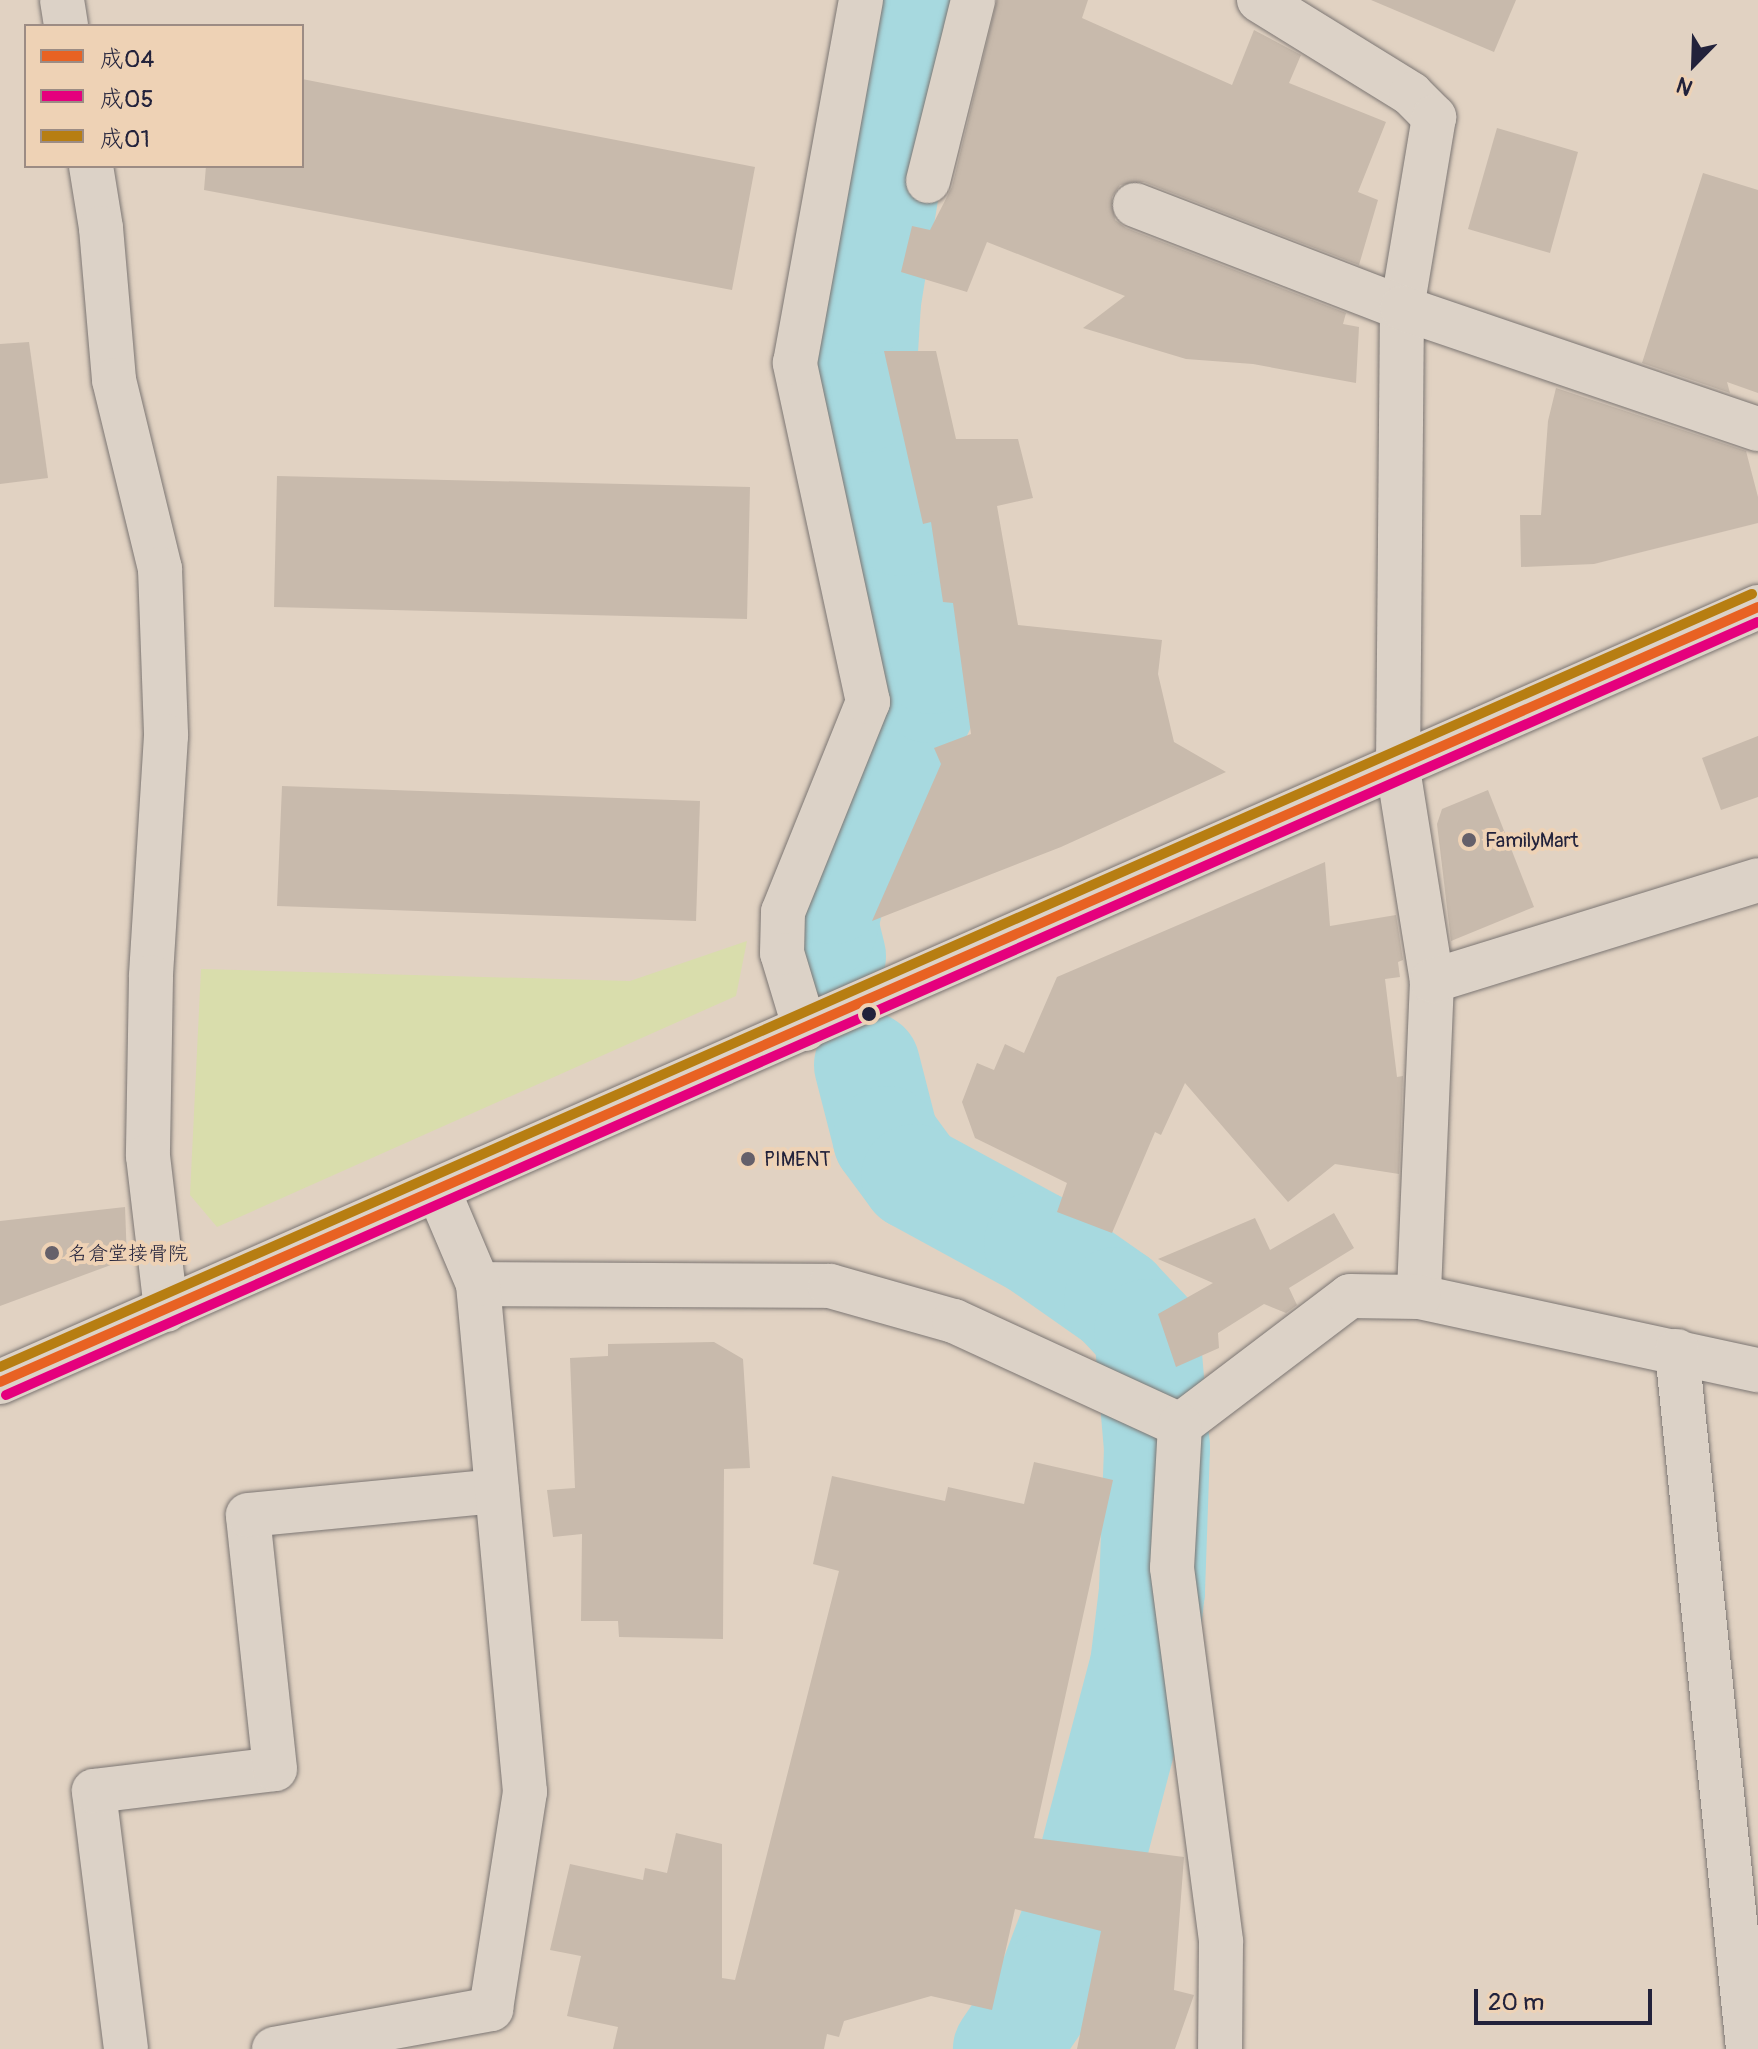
<!DOCTYPE html>
<html>
<head>
<meta charset="utf-8">
<style>
  body { margin:0 }
  #map { position:relative; width:1758px; height:2049px; overflow:hidden; background:#e1d2c2; font-family:Pangolin,"Klee One",sans-serif }
  div>[style] { position:absolute }
  .green>* { inset:0; background:#d9ddac }
  .river>* { height:106px; margin:-53px; padding:0 53px; transform-origin:53px; border-radius:53px; background:#a7d9df }
  .building>* { inset:0; background:#c8baac }
  .roads { filter:drop-shadow(0 0 2px #7c7673) drop-shadow(0 0 2px #7c7673) }
  .minor>* { height:44px; margin:-22px; padding:0 22px; transform-origin:22px; border-radius:22px; background:#dcd2c7 }
  .major>* { height:44px; margin:-22px; padding:0 22px; transform-origin:22px; border-radius:22px; background:#dcd2c7 }
  .bus-1>* { height:10px; margin:-5px; padding:0 5px; transform-origin:5px; border-radius:5px; background:#e86223 }
  .bus-2>* { height:10px; margin:-5px; padding:0 5px; transform-origin:5px; border-radius:5px; background:#e5007d }
  .bus-3>* { height:10px; margin:-5px; padding:0 5px; transform-origin:5px; border-radius:5px; background:#b77e12 }
  .dots>* { width:22px; height:22px; translate:-50% -50%; box-sizing:border-box; border:4px solid #eed2b5; border-radius:50% }
  span { translate:-50% -50%; white-space:nowrap; text-align:center; line-height:1.15; -webkit-text-stroke:8px #eed2b5; paint-order:stroke }
  .poi-label { font-size:20px; color:#22223b }
  .left { translate:0 -50%; text-align:left }
  .legend { position:absolute; left:24px; top:24px; width:280px; height:144px; box-sizing:border-box; background:#eed2b5; border:2px solid #9c8c84; margin:0; padding:10px 14px; list-style:none; font-size:24px; color:#22223b }
  .legend li { display:flex; align-items:center; gap:16px; height:40px }
  .legend b { width:40px; border:2px solid #9c8c84 }
  .north { position:absolute; left:1654px; top:24px; width:80px; height:80px; -webkit-text-stroke:6px #eed2b5; paint-order:stroke; rotate:203deg; font-size:22px; font-weight:700; line-height:32px; text-align:center; color:#22223b }
  .north::after { content:''; display:block; margin:auto; width:28px; height:36px; background:#22223b; clip-path:polygon(50% 0,100% 100%,50% 72%,0 100%) }
  .scale { position:absolute; left:1474px; top:1989px; width:178px; height:36px; box-sizing:border-box; border:4px solid #22223b; border-top:0; padding-left:10px; font-size:24px; line-height:28px; white-space:nowrap; color:#22223b; -webkit-text-stroke:6px #eed2b5; paint-order:stroke }
</style>
</head>
<body>
<div id="map">
  <div class="green">
    <div style="clip-path:polygon(747px 941px,736px 996px,217px 1227px,190px 1195px,201px 969px,630px 981px)"></div>
  </div>
  <div class="river">
    <div style="left:833px;top:956px;width:32px;rotate:-104deg"></div>
    <div style="left:825px;top:925px;width:35px;rotate:-77deg"></div>
    <div style="left:833px;top:891px;width:223px;rotate:-64.2deg"></div>
    <div style="left:930px;top:690px;width:29px;rotate:-88deg"></div>
    <div style="left:931px;top:661px;width:141px;rotate:-102.7deg"></div>
    <div style="left:900px;top:523px;width:129px;rotate:-107.2deg"></div>
    <div style="left:862px;top:400px;width:99px;rotate:-86.5deg"></div>
    <div style="left:868px;top:301px;width:305px;rotate:-80.8deg"></div>
    <div style="left:867px;top:1065px;width:76px;rotate:75.6deg"></div>
    <div style="left:886px;top:1139px;width:47px;rotate:53.6deg"></div>
    <div style="left:914px;top:1177px;width:140px;rotate:28.6deg"></div>
    <div style="left:1037px;top:1244px;width:98px;rotate:35deg"></div>
    <div style="left:1117px;top:1300px;width:44px;rotate:46.8deg"></div>
    <div style="left:1147px;top:1332px;width:116px;rotate:85.1deg"></div>
    <div style="left:1157px;top:1448px;width:143px;rotate:92deg"></div>
    <div style="left:1152px;top:1591px;width:75px;rotate:96.9deg"></div>
    <div style="left:1143px;top:1665px;width:258px;rotate:104.8deg"></div>
    <div style="left:1077px;top:1914px;width:74px;rotate:110.6deg"></div>
    <div style="left:1051px;top:1983px;width:80px;rotate:124.3deg"></div>
  </div>
  <div class="building">
    <div style="clip-path:polygon(997px 0,1088px 0,1082px 18px,1232px 85px,1254px 30px,1301px 55px,1289px 83px,1386px 122px,1358px 192px,1378px 200px,1359px 265px,1144px 182px,1120px 185px,1112px 197px,1115px 220px,1126px 228px,1346px 313px,1343px 324px,1359px 327px,1356px 383px,1253px 364px,1186px 359px,1083px 328px,1125px 296px,987px 242px,967px 292px,901px 272px,912px 226px,930px 230px,952px 187px)"></div>
    <div style="clip-path:polygon(1371px 0,1516px 0,1494px 52px)"></div>
    <div style="clip-path:polygon(302px 79px,755px 167px,732px 290px,204px 190px,206px 166px,302px 166px)"></div>
    <div style="clip-path:polygon(1497px 128px,1578px 152px,1550px 253px,1468px 229px)"></div>
    <div style="clip-path:polygon(1703px 173px,1758px 190px,1758px 393px,1727px 382px,1730px 393px,1642px 363px)"></div>
    <div style="clip-path:polygon(29px 342px,48px 478px,0 484px,0 344px)"></div>
    <div style="clip-path:polygon(884px 351px,936px 351px,956px 439px,1018px 439px,1033px 498px,997px 506px,1018px 625px,1162px 640px,1158px 674px,1174px 742px,1226px 772px,1061px 847px,872px 921px,941px 764px,934px 748px,971px 734px,953px 603px,943px 602px,931px 522px,923px 524px)"></div>
    <div style="clip-path:polygon(1556px 388px,1746px 451px,1758px 497px,1758px 523px,1594px 564px,1521px 567px,1520px 515px,1541px 515px,1548px 421px)"></div>
    <div style="clip-path:polygon(277px 476px,750px 487px,747px 619px,274px 607px)"></div>
    <div style="clip-path:polygon(1758px 736px,1758px 797px,1721px 810px,1702px 758px)"></div>
    <div style="clip-path:polygon(282px 786px,700px 801px,696px 921px,277px 906px)"></div>
    <div style="clip-path:polygon(1488px 790px,1534px 907px,1451px 941px,1437px 824px,1442px 809px)"></div>
    <div style="clip-path:polygon(1325px 862px,1330px 926px,1396px 915px,1403px 960px,1398px 962px,1400px 977px,1385px 979px,1397px 1077px,1403px 1076px,1399px 1174px,1335px 1164px,1288px 1202px,1185px 1083px,1161px 1135px,1155px 1132px,1112px 1233px,1057px 1212px,1067px 1183px,975px 1138px,962px 1102px,977px 1063px,994px 1070px,1005px 1044px,1024px 1053px,1057px 977px)"></div>
    <div style="clip-path:polygon(125px 1207px,127px 1259px,0 1306px,0 1221px)"></div>
    <div style="clip-path:polygon(1334px 1213px,1354px 1248px,1289px 1288px,1297px 1305px,1286px 1313px,1264px 1304px,1218px 1333px,1219px 1348px,1176px 1367px,1158px 1314px,1213px 1283px,1158px 1259px,1255px 1218px,1270px 1250px)"></div>
    <div style="clip-path:polygon(714px 1342px,743px 1359px,750px 1468px,724px 1469px,723px 1639px,619px 1637px,618px 1621px,581px 1621px,582px 1534px,553px 1537px,547px 1490px,575px 1488px,570px 1358px,608px 1356px,608px 1344px)"></div>
    <div style="clip-path:polygon(1034px 1462px,1113px 1480px,1034px 1838px,1184px 1857px,1174px 1990px,1194px 1995px,1175px 2049px,1077px 2049px,1101px 1931px,1015px 1909px,992px 2010px,931px 1996px,844px 2021px,839px 2037px,827px 2034px,824px 2049px,613px 2049px,618px 2027px,567px 2016px,581px 1956px,550px 1950px,570px 1864px,643px 1880px,645px 1868px,667px 1873px,676px 1833px,722px 1844px,722px 1978px,735px 1980px,839px 1571px,813px 1564px,832px 1476px,945px 1501px,948px 1487px,1024px 1504px)"></div>
  </div>
  <div class="roads">
    <div class="minor">
      <div style="left:62px;top:0;width:26px;rotate:81deg"></div>
      <div style="left:1259px;top:0;width:179px;rotate:31.7deg"></div>
      <div style="left:1411px;top:94px;width:33px;rotate:45deg"></div>
      <div style="left:1434px;top:117px;width:194px;rotate:99.5deg"></div>
      <div style="left:1402px;top:308px;width:461px;rotate:90.5deg"></div>
      <div style="left:1398px;top:769px;width:215px;rotate:80.9deg"></div>
      <div style="left:1432px;top:981px;width:316px;rotate:92.4deg"></div>
      <div style="left:1419px;top:1297px;width:347px;rotate:12.2deg"></div>
      <div style="left:91px;top:166px;width:63px;rotate:80.8deg"></div>
      <div style="left:101px;top:228px;width:153px;rotate:85.1deg"></div>
      <div style="left:114px;top:380px;width:195px;rotate:76.3deg"></div>
      <div style="left:160px;top:569px;width:167px;rotate:87.9deg"></div>
      <div style="left:166px;top:736px;width:241px;rotate:93.6deg"></div>
      <div style="left:151px;top:977px;width:179px;rotate:91deg"></div>
      <div style="left:148px;top:1156px;width:155px;rotate:83.3deg"></div>
      <div style="left:928px;top:181px;width:187px;rotate:-76deg"></div>
      <div style="left:1135px;top:205px;width:286px;rotate:21.1deg"></div>
      <div style="left:1402px;top:308px;width:376px;rotate:18.8deg"></div>
      <div style="left:1432px;top:981px;width:341px;rotate:-17.2deg"></div>
      <div style="left:805px;top:1029px;width:79px;rotate:-106.8deg"></div>
      <div style="left:782px;top:953px;width:41px;rotate:-88.6deg"></div>
      <div style="left:783px;top:912px;width:227px;rotate:-68deg"></div>
      <div style="left:868px;top:702px;width:347px;rotate:-102.2deg"></div>
      <div style="left:795px;top:363px;width:369px;rotate:-79.7deg"></div>
      <div style="left:478px;top:1284px;width:352px;rotate:0.3deg"></div>
      <div style="left:830px;top:1286px;width:129px;rotate:15.8deg"></div>
      <div style="left:954px;top:1321px;width:249px;rotate:24.7deg"></div>
      <div style="left:1180px;top:1425px;width:213px;rotate:-37.2deg"></div>
      <div style="left:1350px;top:1296px;width:69px;rotate:0.8deg"></div>
      <div style="left:1677px;top:1351px;width:702px;rotate:84.19deg"></div>
      <div style="left:1180px;top:1425px;width:143px;rotate:93.2deg"></div>
      <div style="left:1172px;top:1568px;width:377px;rotate:82.5deg"></div>
      <div style="left:1221px;top:1942px;width:107px;rotate:90.5deg"></div>
      <div style="left:126px;top:2049px;width:260px;rotate:-97.1deg"></div>
      <div style="left:94px;top:1791px;width:182px;rotate:-6.9deg"></div>
      <div style="left:275px;top:1769px;width:255px;rotate:-96.1deg"></div>
      <div style="left:248px;top:1515px;width:250px;rotate:-5.5deg"></div>
      <div style="left:274px;top:2049px;width:221px;rotate:-10.4deg"></div>
      <div style="left:491px;top:2009px;width:220px;rotate:-81.1deg"></div>
      <div style="left:525px;top:1792px;width:510px;rotate:-95.29deg"></div>
      <div style="left:478px;top:1284px;width:100px;rotate:-113deg"></div>
    </div>
    <div class="major">
      <div style="left:0;top:1382px;width:1921px;rotate:-23.79deg"></div>
    </div>
  </div>
  <div class="bus-1">
    <div style="left:0;top:1382px;width:1921px;rotate:-23.79deg"></div>
  </div>
  <div class="bus-2">
    <div style="left:6px;top:1395px;width:1915px;rotate:-23.81deg"></div>
  </div>
  <div class="bus-3">
    <div style="left:0;top:1367px;width:1915px;rotate:-23.81deg"></div>
  </div>
  <div class="dots">
    <div style="left:1469px;top:840px;background:#65606a"></div>
    <div style="left:869px;top:1014px;background:#22223b"></div>
    <div style="left:748px;top:1159px;background:#65606a"></div>
    <div style="left:52px;top:1253px;background:#65606a"></div>
  </div>
  <div class="poi-label">
    <span class="left" style="left:1485px;top:840px">FamilyMart</span>
    <span class="left" style="left:764px;top:1159px">PIMENT</span>
    <span class="left" style="left:68px;top:1253px">名倉堂接骨院</span>
  </div>
  <ul class="legend">
  <li><b style="height:10px;background:#e86223"></b>成04</li>
  <li><b style="height:10px;background:#e5007d"></b>成05</li>
  <li><b style="height:10px;background:#b77e12"></b>成01</li>
  </ul>
  <div class="north">N</div>
  <div class="scale">20 m</div>
</div>
</body>
</html>
